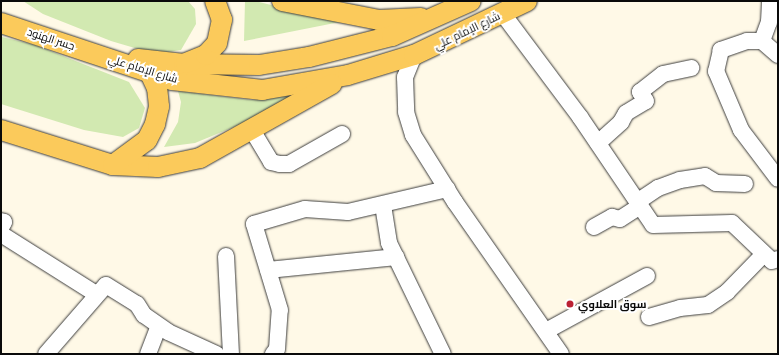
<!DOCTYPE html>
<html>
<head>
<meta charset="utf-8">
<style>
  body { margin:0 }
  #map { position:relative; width:779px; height:355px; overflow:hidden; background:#fff9e7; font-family:"IBM Plex Serif",Cairo,serif }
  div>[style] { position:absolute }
  .green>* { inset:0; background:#d2e9b1 }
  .roads { filter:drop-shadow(0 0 1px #3d3d3d) drop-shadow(0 0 1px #3d3d3d) }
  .minor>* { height:16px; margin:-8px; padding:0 8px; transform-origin:8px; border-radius:8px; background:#fff }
  .major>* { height:20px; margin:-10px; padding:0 10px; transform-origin:10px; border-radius:10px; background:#fbca5b }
  .dots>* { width:11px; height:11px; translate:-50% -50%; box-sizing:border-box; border:2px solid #fff; border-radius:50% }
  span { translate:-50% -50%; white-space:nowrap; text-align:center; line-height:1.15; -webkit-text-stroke:4px #fff; paint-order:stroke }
  .street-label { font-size:11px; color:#0a0a0a }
  .poi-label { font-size:11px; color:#0a0a0a; font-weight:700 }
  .left { translate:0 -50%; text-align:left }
  .frame { position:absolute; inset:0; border:2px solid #0a0a0a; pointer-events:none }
</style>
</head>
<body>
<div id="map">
  <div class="green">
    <div style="clip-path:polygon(23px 1px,188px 1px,195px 9px,196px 24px,181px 50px,155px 54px,111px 41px,43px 14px)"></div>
    <div style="clip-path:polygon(245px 1px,255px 1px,340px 22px,244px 41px)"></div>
    <div style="clip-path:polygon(2px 37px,35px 45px,129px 82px,145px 108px,139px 128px,123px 137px,84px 130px,1px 104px)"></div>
    <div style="clip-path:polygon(178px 91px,251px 100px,294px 95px,241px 124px,195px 143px,164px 147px,178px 122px,181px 102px)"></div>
  </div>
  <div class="roads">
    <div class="minor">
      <div style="left:503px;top:14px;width:129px;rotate:53.2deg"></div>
      <div style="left:580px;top:117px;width:130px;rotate:55.9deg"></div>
      <div style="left:653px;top:225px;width:79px;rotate:-1.5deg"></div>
      <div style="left:732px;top:223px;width:55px;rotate:43.5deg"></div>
      <div style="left:772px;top:261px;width:6px;rotate:-18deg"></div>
      <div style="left:762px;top:41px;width:20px;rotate:-70deg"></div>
      <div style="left:769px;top:22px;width:21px;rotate:-87deg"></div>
      <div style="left:414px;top:55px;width:24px;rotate:112deg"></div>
      <div style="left:405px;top:77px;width:35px;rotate:88deg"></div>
      <div style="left:406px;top:112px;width:24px;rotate:73deg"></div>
      <div style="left:413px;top:135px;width:79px;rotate:57.9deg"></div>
      <div style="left:455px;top:202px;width:185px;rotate:55.1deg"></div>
      <div style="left:778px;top:55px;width:21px;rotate:-139deg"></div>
      <div style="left:762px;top:41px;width:15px;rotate:180deg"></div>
      <div style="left:747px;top:41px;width:28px;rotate:161deg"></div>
      <div style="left:721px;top:50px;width:22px;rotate:103deg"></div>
      <div style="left:716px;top:71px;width:64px;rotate:67deg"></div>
      <div style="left:741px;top:130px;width:61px;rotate:52.9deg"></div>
      <div style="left:252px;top:130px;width:37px;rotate:59deg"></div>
      <div style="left:271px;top:162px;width:9px;rotate:13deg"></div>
      <div style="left:280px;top:164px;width:9px"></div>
      <div style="left:289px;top:164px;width:61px;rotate:-29.5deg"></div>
      <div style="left:598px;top:143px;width:31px;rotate:-42deg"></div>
      <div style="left:621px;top:122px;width:10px;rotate:-61deg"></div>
      <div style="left:626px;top:113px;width:23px;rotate:-31deg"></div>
      <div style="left:646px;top:101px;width:11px;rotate:-124deg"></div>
      <div style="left:640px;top:92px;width:29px;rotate:-38deg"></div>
      <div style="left:663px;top:74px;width:29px;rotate:-12deg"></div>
      <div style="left:637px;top:202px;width:25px;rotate:-34deg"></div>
      <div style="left:658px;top:188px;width:23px;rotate:-20deg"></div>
      <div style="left:680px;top:180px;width:25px;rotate:-9deg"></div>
      <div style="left:705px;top:176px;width:13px;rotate:32deg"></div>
      <div style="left:716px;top:183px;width:29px;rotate:2deg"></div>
      <div style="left:383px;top:205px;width:38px;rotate:81deg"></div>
      <div style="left:389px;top:243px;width:123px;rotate:64.1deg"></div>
      <div style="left:1px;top:221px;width:3px;rotate:18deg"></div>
      <div style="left:4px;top:222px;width:7px;rotate:117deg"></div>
      <div style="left:594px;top:227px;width:21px;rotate:-29deg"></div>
      <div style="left:612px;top:217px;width:8px;rotate:14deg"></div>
      <div style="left:620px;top:219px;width:24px;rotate:-33deg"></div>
      <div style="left:1px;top:234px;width:112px;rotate:32.3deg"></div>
      <div style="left:226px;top:256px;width:98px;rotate:87.1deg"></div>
      <div style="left:268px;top:270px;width:129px;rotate:-5.8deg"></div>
      <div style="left:649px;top:317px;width:32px;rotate:-16deg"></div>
      <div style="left:680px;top:308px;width:28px;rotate:-6deg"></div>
      <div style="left:708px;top:305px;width:23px;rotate:-34deg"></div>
      <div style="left:727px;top:292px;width:52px;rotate:-45.8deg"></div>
      <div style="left:546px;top:331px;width:115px;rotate:-28.6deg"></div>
      <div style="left:46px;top:354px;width:91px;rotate:-49deg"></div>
      <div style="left:106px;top:285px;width:36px;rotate:32deg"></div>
      <div style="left:137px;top:304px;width:13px;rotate:58deg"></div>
      <div style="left:144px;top:315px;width:29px;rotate:35deg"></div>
      <div style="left:168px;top:332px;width:53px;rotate:24.6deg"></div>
      <div style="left:148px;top:354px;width:30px;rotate:-69deg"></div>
      <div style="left:273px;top:354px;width:6px;rotate:-51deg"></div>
      <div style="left:277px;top:349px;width:39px;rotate:-86deg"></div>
      <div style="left:280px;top:310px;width:90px;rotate:-106.8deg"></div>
      <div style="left:254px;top:224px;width:53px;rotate:-16.4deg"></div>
      <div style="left:305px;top:209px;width:43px;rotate:4deg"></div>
      <div style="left:348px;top:212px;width:102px;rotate:-13.1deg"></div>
    </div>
    <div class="major">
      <div style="left:282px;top:1px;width:99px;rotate:11.1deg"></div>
      <div style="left:379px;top:20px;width:42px;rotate:-2.7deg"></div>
      <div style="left:1px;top:23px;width:180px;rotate:18.4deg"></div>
      <div style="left:172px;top:80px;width:91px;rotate:6.3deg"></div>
      <div style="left:262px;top:90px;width:87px;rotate:-9.9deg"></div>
      <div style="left:348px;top:75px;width:69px;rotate:-16.9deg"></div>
      <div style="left:414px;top:55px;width:125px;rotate:-25.5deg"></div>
      <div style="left:138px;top:59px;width:46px;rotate:6.2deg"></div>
      <div style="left:184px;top:64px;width:75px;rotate:0.8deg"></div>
      <div style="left:259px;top:65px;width:51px;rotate:-9.1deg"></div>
      <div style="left:309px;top:57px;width:86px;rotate:-14.2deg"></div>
      <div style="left:392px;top:36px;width:86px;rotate:-23.9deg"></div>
      <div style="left:186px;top:63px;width:22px;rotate:-22deg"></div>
      <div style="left:206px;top:55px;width:16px;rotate:-47deg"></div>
      <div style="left:217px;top:43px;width:24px;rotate:-78deg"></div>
      <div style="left:222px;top:20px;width:20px;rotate:-110deg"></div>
      <div style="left:1px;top:130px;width:117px;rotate:17.4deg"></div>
      <div style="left:113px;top:165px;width:45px;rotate:2.5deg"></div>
      <div style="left:158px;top:167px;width:43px;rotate:-12.1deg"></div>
      <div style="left:200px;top:158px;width:151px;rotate:-29.3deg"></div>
      <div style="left:113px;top:165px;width:42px;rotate:-36.3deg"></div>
      <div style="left:147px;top:140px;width:18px;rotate:-63deg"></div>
      <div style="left:155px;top:124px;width:18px;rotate:-77deg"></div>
      <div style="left:159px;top:106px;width:18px;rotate:-96deg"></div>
      <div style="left:157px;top:88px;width:19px;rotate:-115deg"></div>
    </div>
  </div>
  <div class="dots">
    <div style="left:570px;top:304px;background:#bb2133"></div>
  </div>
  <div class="street-label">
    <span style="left:467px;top:31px;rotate:-26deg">شارع الإمام علي</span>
    <span style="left:51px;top:39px;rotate:18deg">جسر الهنود</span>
    <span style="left:143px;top:69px;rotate:17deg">شارع الإمام علي</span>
  </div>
  <div class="poi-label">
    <span class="left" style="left:578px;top:304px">سوق العلاوي</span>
  </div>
  <div class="frame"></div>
</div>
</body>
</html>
